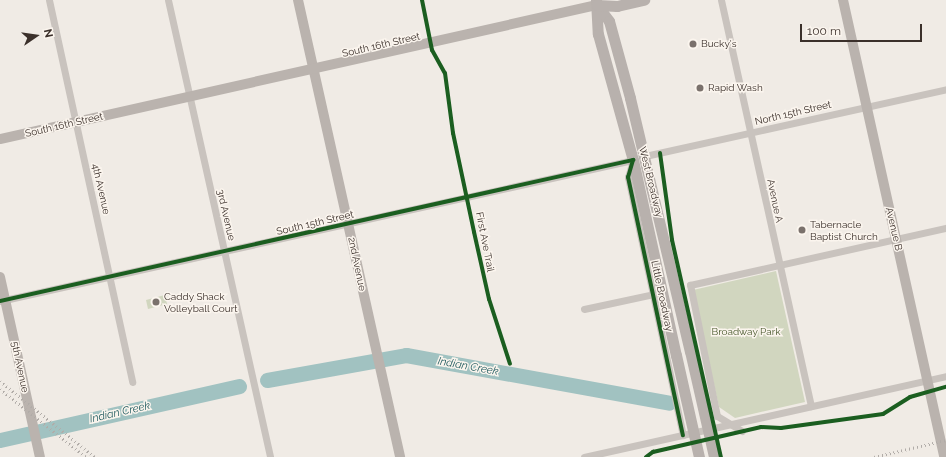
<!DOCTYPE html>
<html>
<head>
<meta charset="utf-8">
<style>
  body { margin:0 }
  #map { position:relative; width:946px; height:457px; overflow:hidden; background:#f0ebe5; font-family:Raleway,sans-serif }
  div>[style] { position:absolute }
  .green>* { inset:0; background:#d1d6bf }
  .river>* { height:15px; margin:-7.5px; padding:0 7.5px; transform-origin:7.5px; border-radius:7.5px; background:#a1c2c1 }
  .street>* { height:7px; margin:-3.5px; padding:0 3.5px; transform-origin:3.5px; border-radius:3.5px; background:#c9c3be }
  .secondary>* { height:10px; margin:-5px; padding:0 5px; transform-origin:5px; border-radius:5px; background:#bab3ae }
  .primary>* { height:11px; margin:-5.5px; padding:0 5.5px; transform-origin:5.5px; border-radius:5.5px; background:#b8b1ad }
  .rail>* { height:2.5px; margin-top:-1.25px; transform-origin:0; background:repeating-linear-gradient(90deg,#b1aca8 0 1px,transparent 0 4px) }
  .primary-bridge>* { height:11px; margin:-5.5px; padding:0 5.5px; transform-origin:5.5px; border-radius:5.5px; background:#b8b1ad }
  .cycleway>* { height:4px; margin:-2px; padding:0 2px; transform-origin:2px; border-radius:2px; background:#1b5e20 }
  .dots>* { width:11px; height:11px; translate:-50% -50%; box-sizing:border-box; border:2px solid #fbf5ee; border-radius:50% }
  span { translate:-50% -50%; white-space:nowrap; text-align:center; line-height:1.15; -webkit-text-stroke:3px #fbf5ee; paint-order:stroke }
  .poi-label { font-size:10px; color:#3b302b }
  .left { translate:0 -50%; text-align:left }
  .street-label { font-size:10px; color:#3b302b }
  .park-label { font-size:10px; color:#4a5a2e }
  .water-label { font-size:11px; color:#1f5a5e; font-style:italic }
  .north { position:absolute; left:16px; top:16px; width:40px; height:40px; -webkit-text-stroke:3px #fbf5ee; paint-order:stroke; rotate:77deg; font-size:11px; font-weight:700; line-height:16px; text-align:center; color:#3b302b }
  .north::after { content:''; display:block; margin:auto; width:14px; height:18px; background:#3b302b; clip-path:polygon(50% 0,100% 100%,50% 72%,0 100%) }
  .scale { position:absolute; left:800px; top:24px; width:122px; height:18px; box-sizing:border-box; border:2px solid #3b302b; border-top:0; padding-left:5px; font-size:12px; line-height:14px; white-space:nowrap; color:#3b302b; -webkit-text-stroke:3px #fbf5ee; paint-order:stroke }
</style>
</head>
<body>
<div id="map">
  <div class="green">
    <div style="clip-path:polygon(776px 271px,805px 402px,735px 418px,719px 407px,693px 290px)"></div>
    <div style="clip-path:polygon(165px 295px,167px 304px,148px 309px,146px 300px)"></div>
  </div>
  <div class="river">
    <div style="left:267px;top:380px;width:141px;rotate:-10.2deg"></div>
    <div style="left:406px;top:355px;width:267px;rotate:10.3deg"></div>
    <div style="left:0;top:440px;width:245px;rotate:-12.7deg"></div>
  </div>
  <div class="street">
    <div style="left:49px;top:0;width:391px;rotate:77.7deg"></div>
    <div style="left:168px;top:0;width:468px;rotate:77.4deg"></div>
    <div style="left:721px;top:0;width:416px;rotate:77.5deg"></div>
    <div style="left:645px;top:156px;width:308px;rotate:-12.5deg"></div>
    <div style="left:0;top:301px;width:649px;rotate:-12.56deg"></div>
    <div style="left:633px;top:160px;width:18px;rotate:106deg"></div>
    <div style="left:628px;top:177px;width:264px;rotate:78deg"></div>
    <div style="left:584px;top:309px;width:72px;rotate:-12.1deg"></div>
    <div style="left:742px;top:431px;width:29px;rotate:-149deg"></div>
    <div style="left:717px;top:416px;width:134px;rotate:-101.6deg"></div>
    <div style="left:690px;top:285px;width:262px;rotate:-12.6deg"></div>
    <div style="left:584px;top:457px;width:371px;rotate:-12.6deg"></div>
  </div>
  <div class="secondary">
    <div style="left:298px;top:0;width:468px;rotate:77.4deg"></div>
    <div style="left:843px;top:0;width:468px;rotate:77.5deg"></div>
    <div style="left:0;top:139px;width:612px;rotate:-12.65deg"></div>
    <div style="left:0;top:277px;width:184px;rotate:77.5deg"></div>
  </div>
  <div class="primary">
    <div style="left:596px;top:0;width:34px;rotate:87deg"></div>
    <div style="left:598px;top:34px;width:131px;rotate:74.5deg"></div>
    <div style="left:633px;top:160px;width:200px;rotate:77.6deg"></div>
    <div style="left:597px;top:5px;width:20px;rotate:53deg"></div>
    <div style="left:609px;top:21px;width:80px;rotate:74.7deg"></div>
    <div style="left:630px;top:98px;width:260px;rotate:76.7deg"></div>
    <div style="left:597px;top:5px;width:20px;rotate:3deg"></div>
    <div style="left:617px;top:6px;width:28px;rotate:-13deg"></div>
  </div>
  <div class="rail">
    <div style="left:0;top:381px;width:122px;rotate:38.7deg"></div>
    <div style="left:0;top:389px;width:110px;rotate:38.3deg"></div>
    <div style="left:874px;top:457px;width:74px;rotate:-13.3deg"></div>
  </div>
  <div class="primary-bridge">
    <div style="left:690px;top:351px;width:109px;rotate:77.2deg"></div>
    <div style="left:676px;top:355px;width:105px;rotate:77.3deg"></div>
  </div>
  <div class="cycleway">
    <div style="left:422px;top:0;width:51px;rotate:78.7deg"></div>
    <div style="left:432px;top:50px;width:26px;rotate:61deg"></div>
    <div style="left:445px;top:73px;width:61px;rotate:82.4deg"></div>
    <div style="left:453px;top:133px;width:101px;rotate:78deg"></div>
    <div style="left:474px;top:232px;width:69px;rotate:77.4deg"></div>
    <div style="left:489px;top:299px;width:68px;rotate:72.1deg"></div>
    <div style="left:660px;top:153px;width:88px;rotate:82.1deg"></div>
    <div style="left:672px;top:240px;width:222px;rotate:77.3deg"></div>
    <div style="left:0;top:301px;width:649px;rotate:-12.56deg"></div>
    <div style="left:633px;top:160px;width:18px;rotate:106deg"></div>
    <div style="left:628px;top:177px;width:264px;rotate:78deg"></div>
    <div style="left:646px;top:457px;width:9px;rotate:-36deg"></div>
    <div style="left:653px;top:452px;width:111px;rotate:-13deg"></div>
    <div style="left:761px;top:427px;width:20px;rotate:3deg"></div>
    <div style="left:781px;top:428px;width:103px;rotate:-7.8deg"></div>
    <div style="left:883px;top:414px;width:32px;rotate:-32deg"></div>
    <div style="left:910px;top:397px;width:37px;rotate:-16deg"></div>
  </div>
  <div class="dots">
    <div style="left:693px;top:44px;background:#7a716c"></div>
    <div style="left:700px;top:88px;background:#7a716c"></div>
    <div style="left:802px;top:230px;background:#7a716c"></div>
    <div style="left:156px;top:302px;background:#7a716c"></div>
  </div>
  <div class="poi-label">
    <span class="left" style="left:701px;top:44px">Bucky's</span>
    <span class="left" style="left:708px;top:88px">Rapid Wash</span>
    <span class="left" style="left:810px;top:230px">Tabernacle<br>Baptist Church</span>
    <span class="left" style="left:164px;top:302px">Caddy Shack<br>Volleyball Court</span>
  </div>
  <div class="street-label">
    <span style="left:381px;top:45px;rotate:-13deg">South 16th Street</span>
    <span style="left:793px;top:113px;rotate:-13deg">North 15th Street</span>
    <span style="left:64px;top:125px;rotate:-13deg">South 16th Street</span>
    <span style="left:651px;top:182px;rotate:76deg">West Broadway</span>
    <span style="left:101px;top:189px;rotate:77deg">4th Avenue</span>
    <span style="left:775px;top:201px;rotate:78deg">Avenue A</span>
    <span style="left:226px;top:215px;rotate:77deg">3rd Avenue</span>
    <span style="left:315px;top:223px;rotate:-13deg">South 15th Street</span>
    <span style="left:894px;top:229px;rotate:77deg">Avenue B</span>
    <span style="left:485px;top:242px;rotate:79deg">First Ave Trail</span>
    <span style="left:357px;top:264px;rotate:78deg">2nd Avenue</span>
    <span style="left:662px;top:296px;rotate:78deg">Little Broadway</span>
    <span style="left:20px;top:367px;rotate:78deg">5th Avenue</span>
  </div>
  <div class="park-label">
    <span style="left:746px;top:332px">Broadway Park</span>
  </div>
  <div class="water-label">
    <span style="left:468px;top:367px;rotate:10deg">Indian Creek</span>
    <span style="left:120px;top:413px;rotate:-13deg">Indian Creek</span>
  </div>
  <div class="north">N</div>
  <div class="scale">100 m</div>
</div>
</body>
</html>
